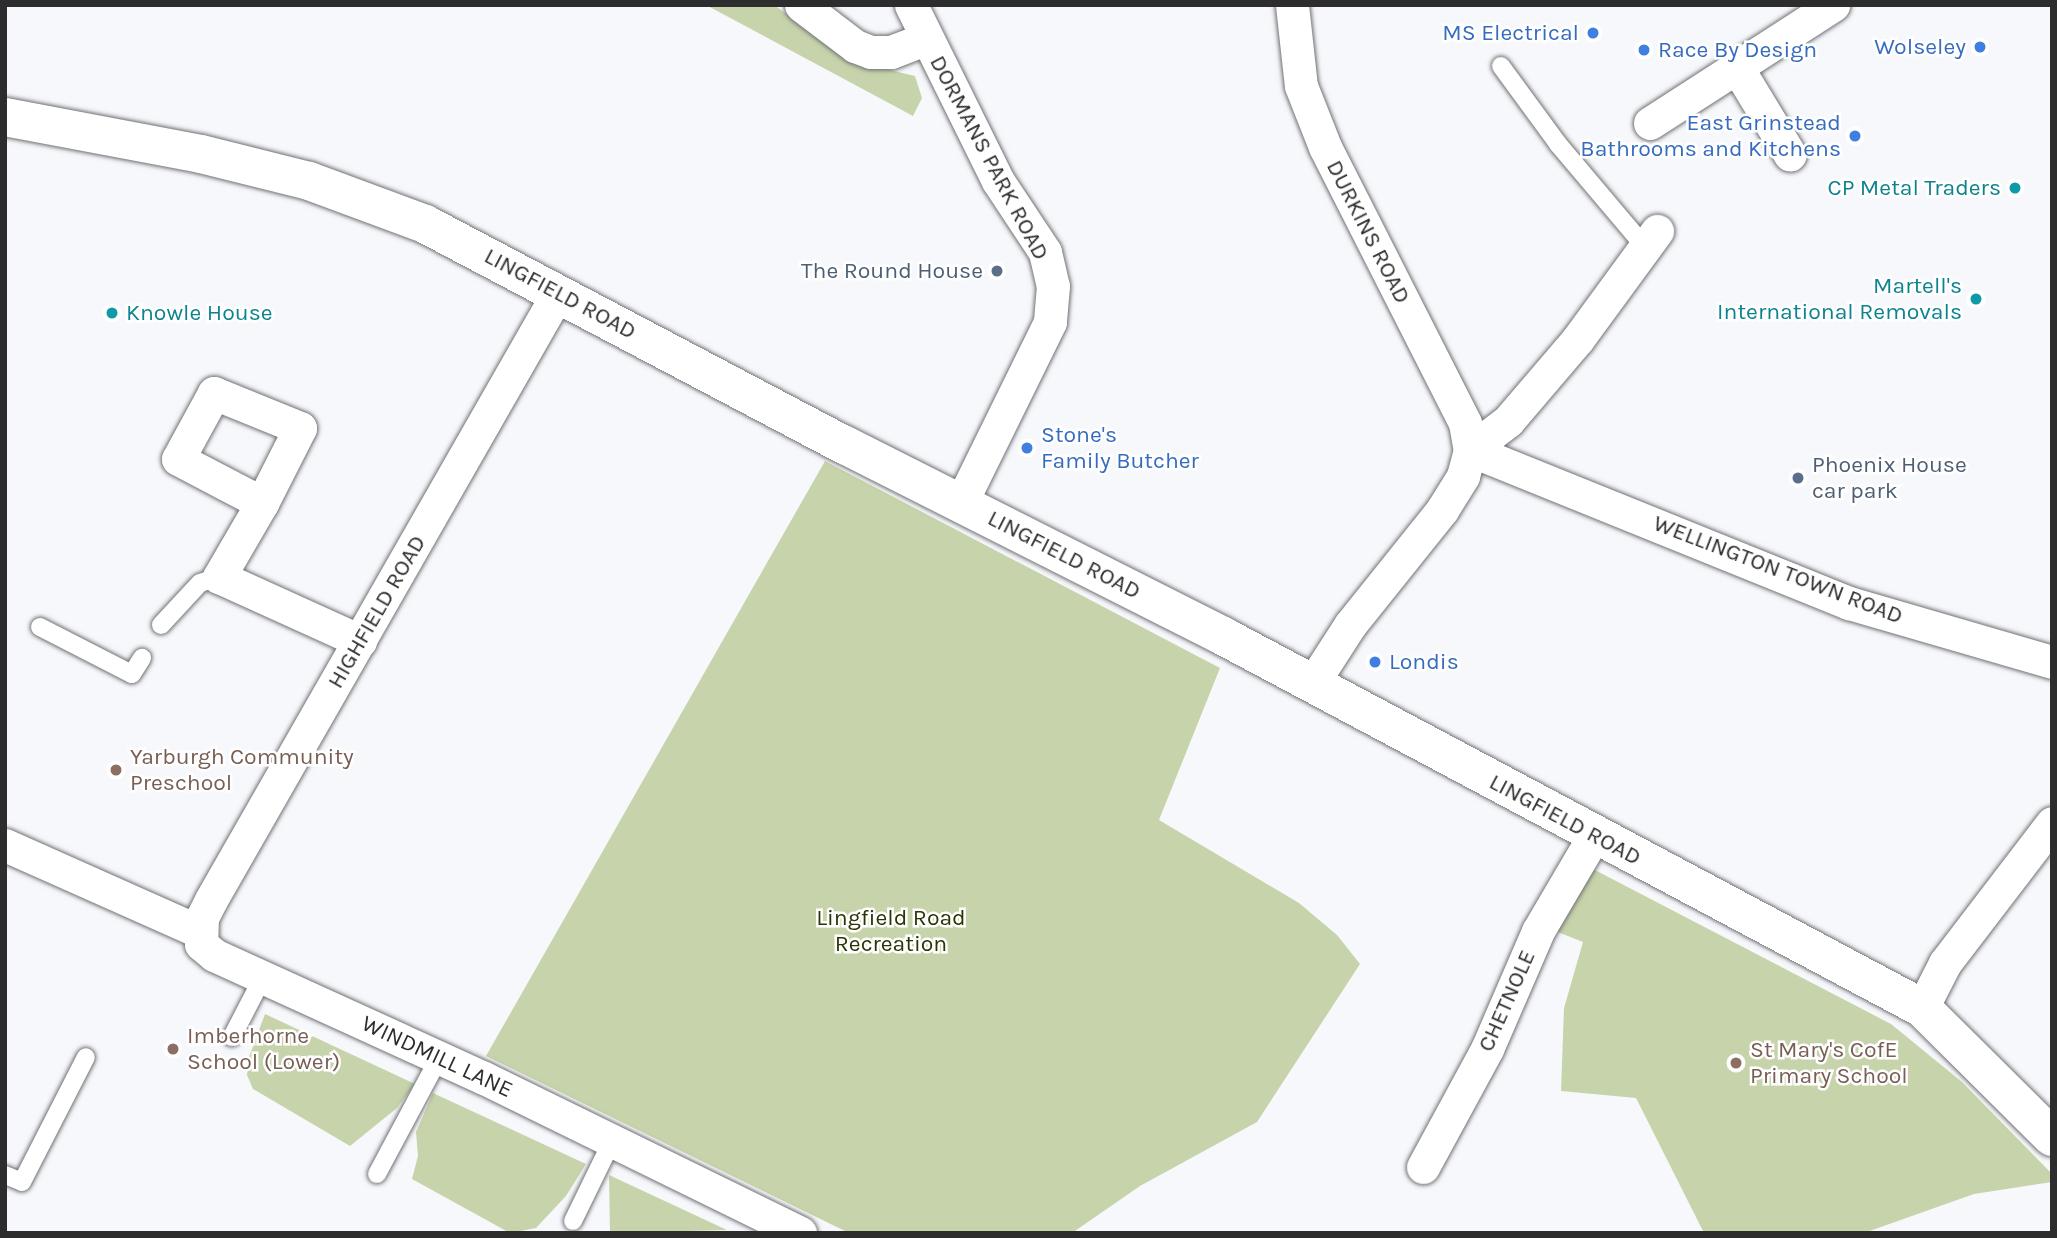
<!DOCTYPE html>
<html>
<head>
<meta charset="utf-8">
<style>
  body { margin:0 }
  #map { position:relative; width:2057px; height:1238px; overflow:hidden; background:#f7f8fb; font-family:Karla,sans-serif }
  div>[style] { position:absolute }
  .green>* { inset:0; background:#c7d4ab }
  .roads { filter:drop-shadow(0 0 2px #717275) drop-shadow(0 0 2px #717275) }
  .lane>* { height:18px; margin:-9px; padding:0 9px; transform-origin:9px; border-radius:9px; background:#fff }
  .street>* { height:33px; margin:-16.5px; padding:0 16.5px; transform-origin:16.5px; border-radius:16.5px; background:#fff }
  .secondary>* { height:38px; margin:-19px; padding:0 19px; transform-origin:19px; border-radius:19px; background:#fff }
  .dots>* { width:19px; height:19px; translate:-50% -50%; box-sizing:border-box; border:4px solid #fff; border-radius:50% }
  span { translate:-50% -50%; white-space:nowrap; text-align:center; line-height:1.15; -webkit-text-stroke:5px #fff; paint-order:stroke }
  .shop-label { font-size:23px; color:#366cbe }
  .right { translate:-100% -50%; text-align:right }
  .left { translate:0 -50%; text-align:left }
  .street-label { font-size:23px; color:#2d2d2e }
  .culture-label { font-size:23px; color:#0d838f }
  .service-label { font-size:23px; color:#4e5e75 }
  .education-label { font-size:23px; color:#785e54 }
  .park-label { font-size:23px; color:#2a3503 }
  .frame { position:absolute; inset:0; border:7px solid #2d2d2e; pointer-events:none }
</style>
</head>
<body>
<div id="map">
  <div class="green">
    <div style="clip-path:polygon(706px 5px,774px 5px,852px 61px,915px 76px,922px 98px,913px 116px)"></div>
    <div style="clip-path:polygon(825px 461px,1220px 668px,1159px 820px,1299px 903px,1337px 935px,1360px 964px,1257px 1122px,1140px 1186px,1072px 1233px,849px 1233px,486px 1056px)"></div>
    <div style="clip-path:polygon(1591px 868px,1891px 1024px,1962px 1082px,2052px 1174px,2052px 1182px,1974px 1194px,1864px 1233px,1704px 1233px,1636px 1098px,1561px 1091px,1564px 1008px,1583px 942px,1555px 931px)"></div>
    <div style="clip-path:polygon(265px 1014px,415px 1084px,397px 1108px,350px 1146px,253px 1089px,247px 1075px,249px 1057px)"></div>
    <div style="clip-path:polygon(433px 1093px,586px 1164px,566px 1196px,536px 1228px,510px 1233px,412px 1179px,418px 1156px,416px 1132px)"></div>
    <div style="clip-path:polygon(609px 1175px,727px 1230px,610px 1233px)"></div>
  </div>
  <div class="roads">
    <div class="lane">
      <div style="left:1501px;top:66px;width:97px;rotate:53.8deg"></div>
      <div style="left:1558px;top:144px;width:135px;rotate:49.8deg"></div>
      <div style="left:161px;top:625px;width:57px;rotate:-47.1deg"></div>
      <div style="left:200px;top:583px;width:20px;rotate:-18deg"></div>
      <div style="left:40px;top:627px;width:103px;rotate:27.1deg"></div>
      <div style="left:132px;top:674px;width:19px;rotate:-58deg"></div>
      <div style="left:232px;top:1037px;width:68px;rotate:-62.7deg"></div>
      <div style="left:377px;top:1174px;width:132px;rotate:-61.9deg"></div>
      <div style="left:5px;top:1175px;width:18px;rotate:22deg"></div>
      <div style="left:22px;top:1182px;width:140px;rotate:-62.9deg"></div>
      <div style="left:573px;top:1221px;width:89px;rotate:-64deg"></div>
    </div>
    <div class="street">
      <div style="left:801px;top:5px;width:68px;rotate:37.2deg"></div>
      <div style="left:855px;top:46px;width:17px;rotate:21deg"></div>
      <div style="left:871px;top:52px;width:20px"></div>
      <div style="left:891px;top:52px;width:36px;rotate:-21deg"></div>
      <div style="left:911px;top:5px;width:196px;rotate:63.7deg"></div>
      <div style="left:998px;top:181px;width:85px;rotate:56.5deg"></div>
      <div style="left:1045px;top:252px;width:35px;rotate:77deg"></div>
      <div style="left:1053px;top:286px;width:36px;rotate:95deg"></div>
      <div style="left:1050px;top:322px;width:202px;rotate:116.2deg"></div>
      <div style="left:1292px;top:5px;width:81px;rotate:83.7deg"></div>
      <div style="left:1301px;top:86px;width:66px;rotate:68.5deg"></div>
      <div style="left:1325px;top:147px;width:309px;rotate:63.1deg"></div>
      <div style="left:1465px;top:423px;width:27px;rotate:80deg"></div>
      <div style="left:1470px;top:450px;width:409px;rotate:22deg"></div>
      <div style="left:1849px;top:603px;width:211px;rotate:16.2deg"></div>
      <div style="left:1738px;top:69px;width:100px;rotate:58.8deg"></div>
      <div style="left:1650px;top:123px;width:218px;rotate:-32.8deg"></div>
      <div style="left:558px;top:293px;width:699px;rotate:119.76deg"></div>
      <div style="left:211px;top:900px;width:20px;rotate:117deg"></div>
      <div style="left:202px;top:918px;width:26px;rotate:92deg"></div>
      <div style="left:201px;top:944px;width:17px;rotate:40deg"></div>
      <div style="left:214px;top:955px;width:297px;rotate:24.5deg"></div>
      <div style="left:484px;top:1078px;width:352px;rotate:26.1deg"></div>
      <div style="left:262px;top:503px;width:84px;rotate:-63.1deg"></div>
      <div style="left:300px;top:428px;width:93px;rotate:-157.9deg"></div>
      <div style="left:214px;top:393px;width:75px;rotate:118.6deg"></div>
      <div style="left:178px;top:459px;width:95px;rotate:27.6deg"></div>
      <div style="left:262px;top:503px;width:86px;rotate:120.2deg"></div>
      <div style="left:219px;top:577px;width:155px;rotate:24.4deg"></div>
      <div style="left:1312px;top:684px;width:70px;rotate:-57.2deg"></div>
      <div style="left:1350px;top:625px;width:147px;rotate:-51.3deg"></div>
      <div style="left:1442px;top:510px;width:40px;rotate:-58deg"></div>
      <div style="left:1463px;top:476px;width:27px;rotate:-75deg"></div>
      <div style="left:1470px;top:450px;width:48px;rotate:-37.3deg"></div>
      <div style="left:1508px;top:421px;width:108px;rotate:-49.5deg"></div>
      <div style="left:1578px;top:339px;width:134px;rotate:-53.8deg"></div>
      <div style="left:5px;top:845px;width:214px;rotate:24deg"></div>
      <div style="left:1922px;top:1008px;width:51px;rotate:-62.9deg"></div>
      <div style="left:1945px;top:963px;width:176px;rotate:-52.6deg"></div>
      <div style="left:1423px;top:1167px;width:134px;rotate:-61.5deg"></div>
      <div style="left:1487px;top:1049px;width:129px;rotate:-66.6deg"></div>
      <div style="left:1538px;top:931px;width:110px;rotate:-59.5deg"></div>
    </div>
    <div class="secondary">
      <div style="left:5px;top:117px;width:199px;rotate:10.7deg"></div>
      <div style="left:201px;top:154px;width:111px;rotate:14deg"></div>
      <div style="left:309px;top:181px;width:124px;rotate:20.3deg"></div>
      <div style="left:425px;top:224px;width:475px;rotate:27.8deg"></div>
      <div style="left:845px;top:445px;width:424px;rotate:26.8deg"></div>
      <div style="left:1223px;top:636px;width:792px;rotate:28.02deg"></div>
      <div style="left:1922px;top:1008px;width:183px;rotate:44.8deg"></div>
    </div>
  </div>
  <div class="dots">
    <div style="left:1593px;top:33px;background:#3f7fe0"></div>
    <div style="left:1980px;top:47px;background:#3f7fe0"></div>
    <div style="left:1644px;top:50px;background:#3f7fe0"></div>
    <div style="left:1855px;top:136px;background:#3f7fe0"></div>
    <div style="left:2015px;top:188px;background:#0f9aa8"></div>
    <div style="left:997px;top:271px;background:#5c6f8a"></div>
    <div style="left:1976px;top:299px;background:#0f9aa8"></div>
    <div style="left:112px;top:313px;background:#0f9aa8"></div>
    <div style="left:1027px;top:448px;background:#3f7fe0"></div>
    <div style="left:1798px;top:478px;background:#5c6f8a"></div>
    <div style="left:1375px;top:662px;background:#3f7fe0"></div>
    <div style="left:116px;top:770px;background:#8d6e63"></div>
    <div style="left:173px;top:1049px;background:#8d6e63"></div>
    <div style="left:1736px;top:1063px;background:#8d6e63"></div>
  </div>
  <div class="shop-label">
    <span class="right" style="left:1579px;top:33px">MS Electrical</span>
    <span class="right" style="left:1966px;top:47px">Wolseley</span>
    <span class="left" style="left:1658px;top:50px">Race By Design</span>
    <span class="right" style="left:1841px;top:136px">East Grinstead<br>Bathrooms and Kitchens</span>
    <span class="left" style="left:1041px;top:448px">Stone's<br>Family Butcher</span>
    <span class="left" style="left:1389px;top:662px">Londis</span>
  </div>
  <div class="street-label">
    <span style="left:989px;top:158px;rotate:62deg">DORMANS PARK ROAD</span>
    <span style="left:1368px;top:232px;rotate:63deg">DURKINS ROAD</span>
    <span style="left:560px;top:294px;rotate:28deg">LINGFIELD ROAD</span>
    <span style="left:1064px;top:555px;rotate:27deg">LINGFIELD ROAD</span>
    <span style="left:1778px;top:570px;rotate:21deg">WELLINGTON TOWN ROAD</span>
    <span style="left:377px;top:612px;rotate:-60deg">HIGHFIELD ROAD</span>
    <span style="left:1565px;top:820px;rotate:28deg">LINGFIELD ROAD</span>
    <span style="left:1507px;top:1001px;rotate:-66deg">CHETNOLE</span>
    <span style="left:437px;top:1057px;rotate:25deg">WINDMILL LANE</span>
  </div>
  <div class="culture-label">
    <span class="right" style="left:2001px;top:188px">CP Metal Traders</span>
    <span class="right" style="left:1962px;top:299px">Martell's<br>International Removals</span>
    <span class="left" style="left:126px;top:313px">Knowle House</span>
  </div>
  <div class="service-label">
    <span class="right" style="left:983px;top:271px">The Round House</span>
    <span class="left" style="left:1812px;top:478px">Phoenix House<br>car park</span>
  </div>
  <div class="education-label">
    <span class="left" style="left:130px;top:770px">Yarburgh Community<br>Preschool</span>
    <span class="left" style="left:187px;top:1049px">Imberhorne<br>School (Lower)</span>
    <span class="left" style="left:1750px;top:1063px">St Mary's CofE<br>Primary School</span>
  </div>
  <div class="park-label">
    <span style="left:891px;top:931px">Lingfield Road<br>Recreation</span>
  </div>
  <div class="frame"></div>
</div>
</body>
</html>
